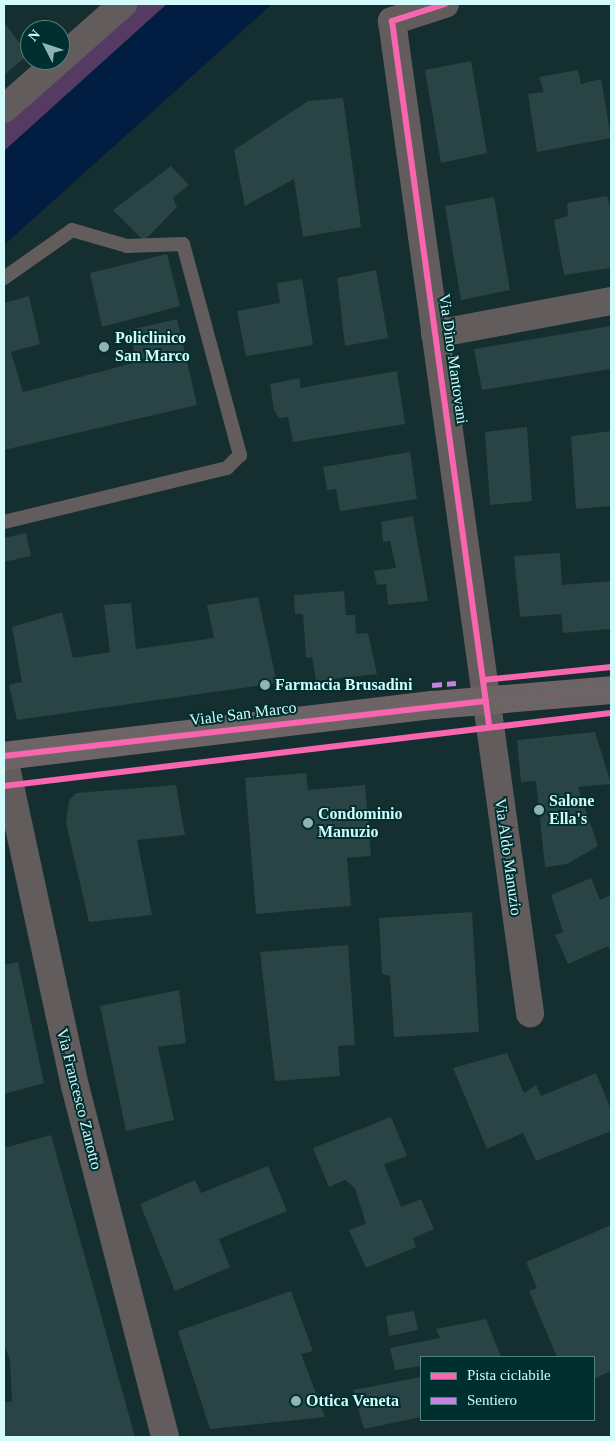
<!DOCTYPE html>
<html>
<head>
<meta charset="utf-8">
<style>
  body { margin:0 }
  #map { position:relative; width:615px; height:1441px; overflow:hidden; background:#152e2f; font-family:Georgia,serif }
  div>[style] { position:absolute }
  .green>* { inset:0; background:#553a64 }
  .water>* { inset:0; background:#021d42 }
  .building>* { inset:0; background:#2a4344 }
  .lane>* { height:14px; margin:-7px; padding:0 7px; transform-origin:7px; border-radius:7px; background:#625c5c }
  .street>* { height:28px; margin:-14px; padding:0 14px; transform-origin:14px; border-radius:14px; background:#625c5c }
  .secondary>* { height:28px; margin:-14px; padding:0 14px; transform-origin:14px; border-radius:14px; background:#6e6465 }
  .tram>* { height:1px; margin:-0.5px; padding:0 0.5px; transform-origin:0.5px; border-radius:0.5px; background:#5f6868 }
  .quiet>* { height:5px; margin-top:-2.5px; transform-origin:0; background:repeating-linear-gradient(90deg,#c483df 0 10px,transparent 0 15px) }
  .cycleway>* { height:6px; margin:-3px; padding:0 3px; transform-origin:3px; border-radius:3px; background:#f766af }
  .dots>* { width:14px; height:14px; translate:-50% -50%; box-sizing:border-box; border:2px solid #002f30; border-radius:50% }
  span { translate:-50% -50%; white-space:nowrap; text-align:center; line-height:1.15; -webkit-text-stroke:4px #002f30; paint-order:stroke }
  .poi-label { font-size:16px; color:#d3fbfb; font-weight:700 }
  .left { translate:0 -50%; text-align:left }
  .street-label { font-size:16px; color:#d3fbfb }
  .frame { position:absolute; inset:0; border:5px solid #d3fbfb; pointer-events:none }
  .legend { position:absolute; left:420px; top:1356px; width:175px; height:65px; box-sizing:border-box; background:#002f30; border:1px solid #548181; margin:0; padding:6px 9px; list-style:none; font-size:15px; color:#d3fbfb }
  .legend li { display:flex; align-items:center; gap:10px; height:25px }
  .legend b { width:25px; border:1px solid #548181 }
  .north { position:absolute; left:20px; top:20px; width:50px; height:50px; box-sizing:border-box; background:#002f30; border:1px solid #548181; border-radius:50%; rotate:311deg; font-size:14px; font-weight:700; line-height:20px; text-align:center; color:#d3fbfb }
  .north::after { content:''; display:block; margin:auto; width:18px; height:22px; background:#90b3b4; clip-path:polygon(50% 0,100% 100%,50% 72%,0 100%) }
</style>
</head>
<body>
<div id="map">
  <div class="green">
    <div style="clip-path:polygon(138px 4px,167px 4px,4px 151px,4px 123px)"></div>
  </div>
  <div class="water">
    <div style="clip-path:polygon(167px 4px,272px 4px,4px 245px,4px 151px)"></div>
  </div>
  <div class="building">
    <div style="clip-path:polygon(4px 22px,28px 55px,4px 75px)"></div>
    <div style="clip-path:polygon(471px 61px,487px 153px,441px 163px,425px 70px)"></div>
    <div style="clip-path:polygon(578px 70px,581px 84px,601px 79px,611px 138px,537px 152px,528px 94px,544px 92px,539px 77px)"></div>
    <div style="clip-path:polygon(343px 98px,361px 227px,303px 237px,294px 179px,245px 206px,234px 150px,308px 101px)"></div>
    <div style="clip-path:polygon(171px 166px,189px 185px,173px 198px,177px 207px,144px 241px,113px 210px)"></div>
    <div style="clip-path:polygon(607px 196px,611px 210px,611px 268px,564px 275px,554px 220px,568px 216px,567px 203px)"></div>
    <div style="clip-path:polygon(494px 197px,510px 290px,461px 300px,445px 206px)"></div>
    <div style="clip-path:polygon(167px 254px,180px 306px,102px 327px,90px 273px)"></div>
    <div style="clip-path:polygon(376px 270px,388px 338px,345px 346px,337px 278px)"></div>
    <div style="clip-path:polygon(302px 279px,313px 345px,246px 356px,237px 311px,280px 303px,277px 283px)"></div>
    <div style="clip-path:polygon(29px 296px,40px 344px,11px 352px,23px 392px,137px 362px,129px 330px,177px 319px,197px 405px,4px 450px,4px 303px)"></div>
    <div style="clip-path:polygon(611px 326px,611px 369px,482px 390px,474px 349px)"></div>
    <div style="clip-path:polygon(397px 371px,405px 424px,293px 442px,288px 417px,279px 418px,274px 410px,270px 384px,300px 378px,300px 388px)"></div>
    <div style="clip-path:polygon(527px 427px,532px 501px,490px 505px,485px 432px)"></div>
    <div style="clip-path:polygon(611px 431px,611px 506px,576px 509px,571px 436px)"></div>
    <div style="clip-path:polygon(410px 452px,417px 499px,340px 511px,336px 489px,327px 490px,323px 467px)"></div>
    <div style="clip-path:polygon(413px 516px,428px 601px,388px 605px,386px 584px,377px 585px,374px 571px,396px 568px,390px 541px,383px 542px,381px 522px)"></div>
    <div style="clip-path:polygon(26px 533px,31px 556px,4px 562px,4px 538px)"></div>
    <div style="clip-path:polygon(560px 553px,562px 585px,611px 581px,611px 629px,563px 633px,561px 614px,520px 617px,514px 556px)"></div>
    <div style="clip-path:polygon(344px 591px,346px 615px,355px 615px,356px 634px,368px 633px,377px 674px,316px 681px,312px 657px,306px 658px,303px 614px,295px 614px,294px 595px)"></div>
    <div style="clip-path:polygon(258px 597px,277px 683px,17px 720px,9px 685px,22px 682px,12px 627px,62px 612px,73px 658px,110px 652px,104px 605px,131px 603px,136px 649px,214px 638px,207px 605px)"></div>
    <div style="clip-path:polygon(595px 732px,611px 784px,578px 787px,598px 846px,567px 864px,545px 867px,536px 781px,521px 782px,517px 740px)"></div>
    <div style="clip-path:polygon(306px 773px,308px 790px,365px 785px,371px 856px,347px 858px,351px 906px,256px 914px,245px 778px)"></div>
    <div style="clip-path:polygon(176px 785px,185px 835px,137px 840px,152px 915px,89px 922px,66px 823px,69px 800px,76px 793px)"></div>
    <div style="clip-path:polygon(591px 878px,600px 900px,611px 895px,611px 952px,608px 946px,568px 964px,555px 935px,563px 932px,551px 895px)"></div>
    <div style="clip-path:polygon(472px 912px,479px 1032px,394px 1037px,390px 976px,382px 974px,379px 918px)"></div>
    <div style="clip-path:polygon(348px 945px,355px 1045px,338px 1046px,340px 1076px,275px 1081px,260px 952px)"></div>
    <div style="clip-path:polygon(18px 962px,44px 1083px,4px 1094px,4px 965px)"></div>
    <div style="clip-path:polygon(179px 990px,186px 1043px,158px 1047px,174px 1120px,126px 1131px,100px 1006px)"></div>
    <div style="clip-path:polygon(507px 1053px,524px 1093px,536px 1085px,541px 1096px,596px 1073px,611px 1110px,611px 1131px,536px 1161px,523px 1133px,487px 1149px,453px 1068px)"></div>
    <div style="clip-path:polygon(391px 1117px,407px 1156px,384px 1164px,401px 1207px,421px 1199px,434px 1229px,413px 1238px,416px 1247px,366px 1268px,349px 1230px,366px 1224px,355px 1188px,345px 1180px,329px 1187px,313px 1148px)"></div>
    <div style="clip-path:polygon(51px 1135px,135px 1437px,4px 1437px,4px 1402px,12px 1402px,10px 1360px,4px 1344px,4px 1148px)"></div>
    <div style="clip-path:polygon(268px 1166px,287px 1211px,219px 1239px,230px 1267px,175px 1291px,140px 1204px,195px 1180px,201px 1193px)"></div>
    <div style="clip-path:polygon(611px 1225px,611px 1371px,594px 1379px,594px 1357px,557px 1357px,529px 1291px,537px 1288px,526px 1262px)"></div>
    <div style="clip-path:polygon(291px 1291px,313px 1351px,301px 1354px,325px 1417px,210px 1429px,178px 1331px)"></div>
    <div style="clip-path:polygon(414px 1311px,418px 1330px,389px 1336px,386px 1316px)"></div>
    <div style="clip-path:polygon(486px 1319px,501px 1357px,421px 1357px,421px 1366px,395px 1370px,390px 1348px,440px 1338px,436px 1329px)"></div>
    <div style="clip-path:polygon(421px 1377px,421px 1417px,364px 1429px,353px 1390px)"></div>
  </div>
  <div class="lane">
    <div style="left:4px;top:278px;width:83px;rotate:-35.2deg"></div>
    <div style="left:72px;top:230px;width:57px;rotate:16.2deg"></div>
    <div style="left:127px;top:246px;width:56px;rotate:-2deg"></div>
    <div style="left:183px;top:244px;width:219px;rotate:74.9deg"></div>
    <div style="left:240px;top:455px;width:18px;rotate:135deg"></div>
    <div style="left:227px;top:468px;width:229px;rotate:166.4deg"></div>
  </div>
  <div class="street">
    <div style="left:445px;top:4px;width:56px;rotate:162.2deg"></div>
    <div style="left:392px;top:21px;width:1002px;rotate:82.08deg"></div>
    <div style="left:4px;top:109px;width:159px;rotate:-41.4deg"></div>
    <div style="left:435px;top:334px;width:179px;rotate:-10.6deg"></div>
    <div style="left:4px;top:758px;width:336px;rotate:77.8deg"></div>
    <div style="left:75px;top:1086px;width:362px;rotate:75.6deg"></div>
  </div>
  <div class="secondary">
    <div style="left:4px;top:756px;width:433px;rotate:-6.8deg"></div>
    <div style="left:434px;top:705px;width:178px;rotate:-4.8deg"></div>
  </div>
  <div class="tram">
    <div style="left:4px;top:749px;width:433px;rotate:-6.8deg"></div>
    <div style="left:434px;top:698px;width:178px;rotate:-4.8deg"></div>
    <div style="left:4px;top:762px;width:434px;rotate:-6.6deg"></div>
    <div style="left:435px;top:712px;width:177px;rotate:-4.5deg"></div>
  </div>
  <div class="quiet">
    <div style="left:432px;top:685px;width:24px;rotate:-5deg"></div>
  </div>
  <div class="cycleway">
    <div style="left:445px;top:4px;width:56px;rotate:162.2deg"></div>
    <div style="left:392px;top:21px;width:711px;rotate:82.15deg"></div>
    <div style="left:483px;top:680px;width:129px;rotate:-5.8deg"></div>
    <div style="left:4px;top:756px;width:485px;rotate:-6.5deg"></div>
    <div style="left:4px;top:786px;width:611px;rotate:-6.86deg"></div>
  </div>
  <div class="dots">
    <div style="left:104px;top:347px;background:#90b3b4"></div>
    <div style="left:265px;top:685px;background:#90b3b4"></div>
    <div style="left:539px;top:810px;background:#90b3b4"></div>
    <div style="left:308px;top:823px;background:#90b3b4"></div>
    <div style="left:296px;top:1401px;background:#90b3b4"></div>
  </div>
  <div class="poi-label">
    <span class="left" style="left:115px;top:347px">Policlinico<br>San Marco</span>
    <span class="left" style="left:275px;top:685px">Farmacia Brusadini</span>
    <span class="left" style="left:549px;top:810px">Salone<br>Ella's</span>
    <span class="left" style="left:318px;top:823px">Condominio<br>Manuzio</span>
    <span class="left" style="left:306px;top:1401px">Ottica Veneta</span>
  </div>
  <div class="street-label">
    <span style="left:453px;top:359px;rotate:82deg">Via Dino Mantovani</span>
    <span style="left:243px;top:714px;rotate:-7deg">Viale San Marco</span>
    <span style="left:508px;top:857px;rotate:82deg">Via Aldo Manuzio</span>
    <span style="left:79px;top:1099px;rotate:76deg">Via Francesco Zanotto</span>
  </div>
  <div class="frame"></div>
  <ul class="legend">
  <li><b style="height:6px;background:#f766af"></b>Pista ciclabile</li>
  <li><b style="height:6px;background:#c483df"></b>Sentiero</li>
  </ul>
  <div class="north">N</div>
</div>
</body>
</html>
